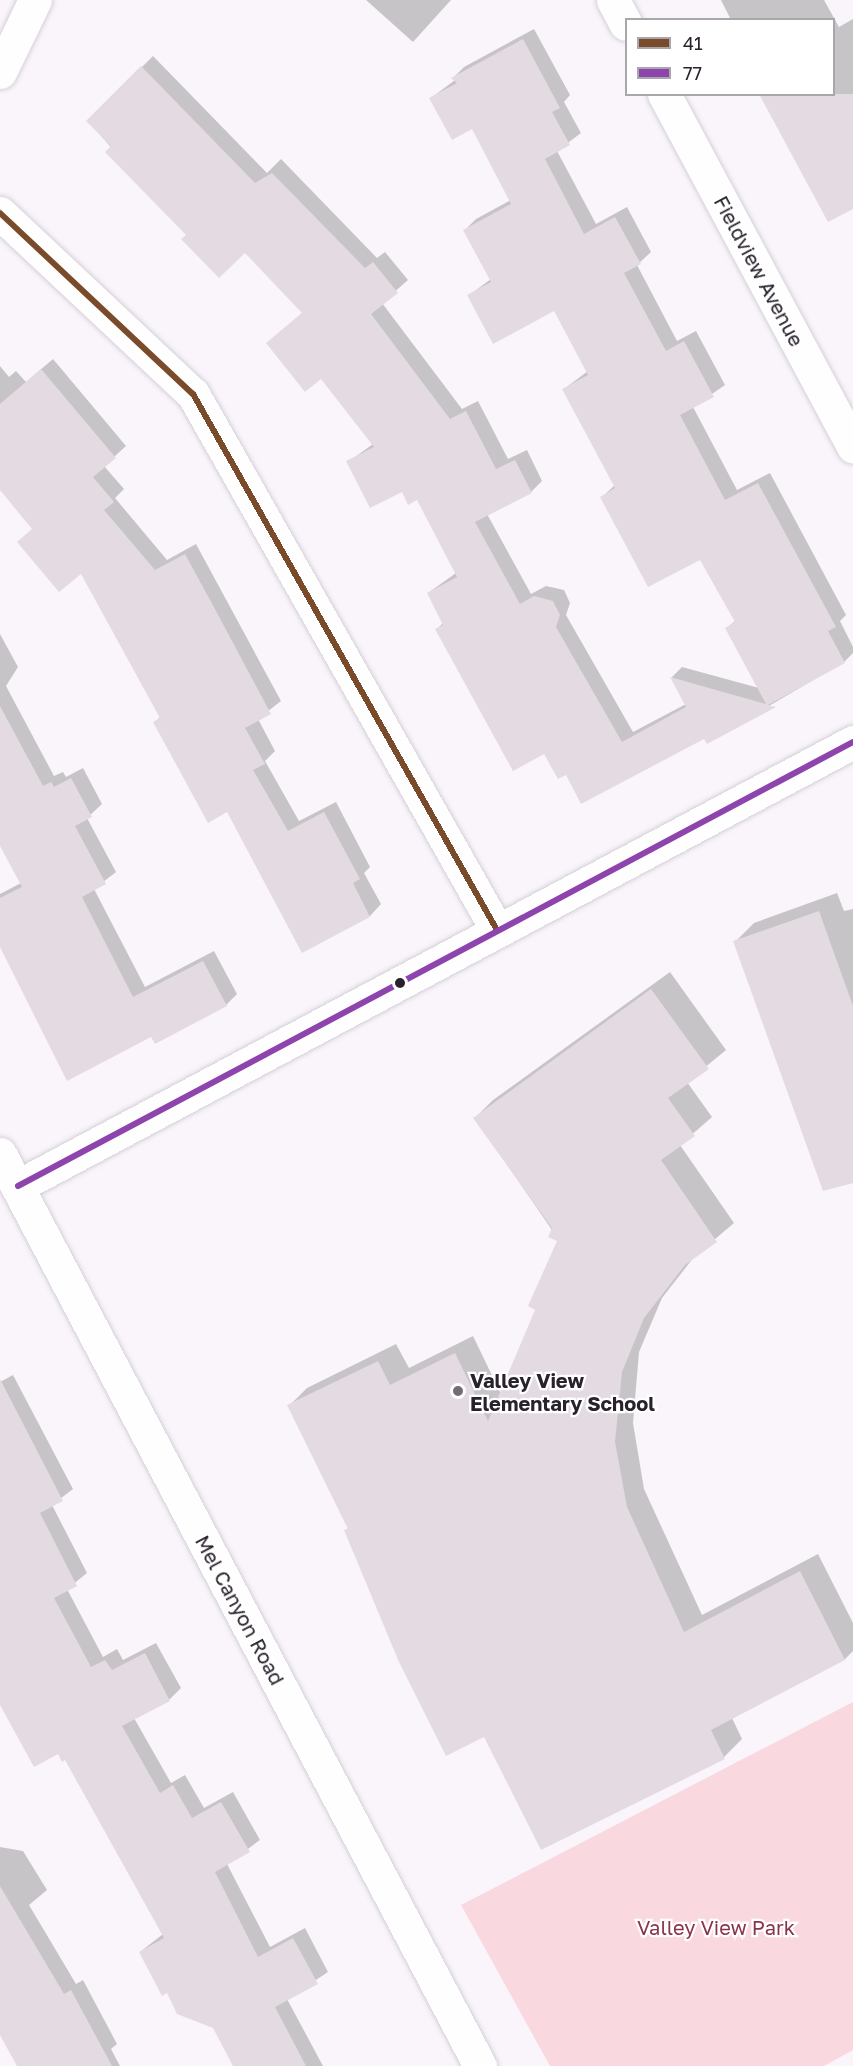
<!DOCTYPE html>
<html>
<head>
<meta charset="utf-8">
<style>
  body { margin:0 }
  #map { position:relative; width:853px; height:2066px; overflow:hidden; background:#f9f5fb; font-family:"Golos Text",sans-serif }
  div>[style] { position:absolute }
  .green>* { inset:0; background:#f9d8e0 }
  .shadow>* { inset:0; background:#0003 }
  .building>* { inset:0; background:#e3dbe1 }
  .roads { filter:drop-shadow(0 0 2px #d5d0d8) drop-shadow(0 0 2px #d5d0d8) }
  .minor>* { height:33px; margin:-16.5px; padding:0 16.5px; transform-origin:16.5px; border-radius:16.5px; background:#fefefe }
  .bus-1>* { height:6px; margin:-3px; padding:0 3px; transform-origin:3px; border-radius:3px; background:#7a4b2a }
  .bus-2>* { height:6px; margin:-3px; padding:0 3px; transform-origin:3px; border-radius:3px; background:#8e44ad }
  .dots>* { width:16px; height:16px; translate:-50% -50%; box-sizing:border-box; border:3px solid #fff; border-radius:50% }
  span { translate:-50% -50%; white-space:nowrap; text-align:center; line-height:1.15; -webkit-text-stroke:4.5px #fff; paint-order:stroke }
  .street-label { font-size:20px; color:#29222c }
  .poi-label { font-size:20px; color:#29222c; font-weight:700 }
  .left { translate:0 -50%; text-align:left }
  .park-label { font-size:20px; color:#893449 }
  .legend { position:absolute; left:625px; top:18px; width:210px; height:78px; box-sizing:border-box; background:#fff; border:2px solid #a9a7ab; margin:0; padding:8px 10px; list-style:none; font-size:18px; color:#29222c }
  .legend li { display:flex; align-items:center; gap:12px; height:30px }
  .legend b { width:30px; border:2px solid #a9a7ab }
</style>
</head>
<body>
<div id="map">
  <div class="green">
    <div style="clip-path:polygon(853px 1702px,853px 2050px,824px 2066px,550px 2066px,461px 1905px)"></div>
  </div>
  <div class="shadow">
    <div style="clip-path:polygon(366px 0,451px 0,413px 42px)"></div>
    <div style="clip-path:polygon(721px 0,824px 0,839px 27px,853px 19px,853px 207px,834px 94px,834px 20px,731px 20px)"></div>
    <div style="clip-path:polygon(534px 29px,570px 95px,564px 102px,581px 133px,557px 151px,596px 224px,627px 207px,651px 252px,637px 265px,677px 341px,696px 331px,725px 385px,693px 407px,737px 490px,770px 473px,846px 615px,840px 621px,853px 647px,853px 653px,844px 662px,707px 742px,704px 737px,566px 773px,437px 629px,444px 622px,428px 593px,456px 573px,418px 498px,348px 462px,373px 444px,322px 377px,268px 343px,303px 312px,245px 251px,188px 235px,88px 121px,153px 56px,267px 173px,281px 159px,377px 258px,385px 252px,408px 280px,382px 303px,462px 409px,478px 401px,508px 459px,527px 450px,542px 481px,531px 492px,487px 514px,531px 594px,546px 586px,564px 590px,570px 603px,566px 615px,633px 732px,686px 704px,672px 677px,682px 667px,759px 688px,727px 628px,736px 620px,701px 558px,602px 497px,615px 485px,564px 389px,588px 371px,555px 309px,468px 296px,491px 279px,465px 230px,476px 219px,511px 200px,472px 127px,431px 98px,455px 80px,453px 78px,464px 67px)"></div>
    <div style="clip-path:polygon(53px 359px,126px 446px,104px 466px,124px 489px,115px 498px,167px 560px,196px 544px,281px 701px,258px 719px,275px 751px,265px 761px,299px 821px,336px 802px,370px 867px,364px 873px,381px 904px,370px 916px,303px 951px,228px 810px,155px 722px,160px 717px,81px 571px,0 490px,0 366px,9px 377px,16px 371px,26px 382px)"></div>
    <div style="clip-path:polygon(0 634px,18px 667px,6px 686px,54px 776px,63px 772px,66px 777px,83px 768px,102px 804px,87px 818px,116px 872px,94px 889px,145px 987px,214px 951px,237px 994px,226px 1005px,152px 1035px,0 945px,0 894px,21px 883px,0 843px)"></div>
    <div style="clip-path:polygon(837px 893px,844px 911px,853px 909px,853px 1182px,735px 942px,754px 923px)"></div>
    <div style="clip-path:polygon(670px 972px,726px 1050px,687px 1082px,712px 1117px,680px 1145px,734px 1223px,694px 1257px,662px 1298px,639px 1352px,633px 1423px,644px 1489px,702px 1615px,818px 1554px,853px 1623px,853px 1651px,845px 1659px,732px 1718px,742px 1739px,724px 1757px,542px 1848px,485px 1735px,346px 1530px,349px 1527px,289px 1406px,307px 1388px,396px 1344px,409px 1368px,473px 1336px,501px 1394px,537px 1309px,559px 1240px,475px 1118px,493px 1100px)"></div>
    <div style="clip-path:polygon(13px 1375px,73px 1489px,52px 1505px,87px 1573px,67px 1589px,103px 1657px,117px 1649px,123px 1660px,156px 1643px,181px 1688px,170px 1699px,134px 1718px,171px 1783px,185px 1775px,204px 1808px,233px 1792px,260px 1840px,227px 1864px,270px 1947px,305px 1928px,328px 1972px,287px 1999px,323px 2066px,235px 2066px,214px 2027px,167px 1991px,140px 1952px,163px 1934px,66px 1758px,0 1681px,0 1382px)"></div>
    <div style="clip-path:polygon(0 1847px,23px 1851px,47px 1890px,29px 1905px,76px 1984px,83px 1980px,117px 2044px,111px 2049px,120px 2066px,18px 2066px,0 2032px)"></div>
  </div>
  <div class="building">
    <div style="clip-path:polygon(523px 39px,560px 108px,552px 112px,570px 145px,545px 159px,584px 234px,615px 217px,641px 264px,624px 273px,666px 351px,684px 341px,714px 397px,680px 415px,725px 500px,758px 483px,836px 627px,828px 631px,845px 663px,768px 705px,776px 707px,707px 744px,704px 739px,581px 804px,566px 775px,558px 779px,544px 754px,513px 771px,435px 629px,443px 625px,427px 593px,457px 577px,417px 500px,408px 505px,402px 492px,370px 508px,346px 461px,374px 447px,321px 379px,305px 392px,266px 343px,302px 313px,245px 253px,219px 278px,181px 239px,186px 235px,105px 152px,111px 146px,86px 121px,141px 66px,255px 183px,272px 173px,365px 268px,373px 262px,398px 293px,371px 314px,450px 419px,466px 411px,496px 469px,515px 460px,532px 493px,475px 522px,520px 604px,534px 596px,553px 601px,560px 615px,556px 627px,622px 742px,686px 707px,670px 677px,766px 704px,725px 628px,735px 622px,700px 560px,648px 587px,600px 497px,615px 488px,562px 389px,588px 375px,554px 311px,493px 344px,467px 295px,491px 282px,463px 230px,511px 204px,472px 129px,452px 140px,429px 98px,457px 83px,451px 78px)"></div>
    <div style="clip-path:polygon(759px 94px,853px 94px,853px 209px,828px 222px)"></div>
    <div style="clip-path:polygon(41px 369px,116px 458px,93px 477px,114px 502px,104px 510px,155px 570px,185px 554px,216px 611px,271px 714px,245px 728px,265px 764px,253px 770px,288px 831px,324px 812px,360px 879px,353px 883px,370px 917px,302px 953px,227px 812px,208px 823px,153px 722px,160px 718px,81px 574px,59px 592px,17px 542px,32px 529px,0 490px,0 404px)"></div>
    <div style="clip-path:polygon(0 706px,43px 786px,51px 782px,54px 787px,71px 778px,92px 817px,75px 826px,106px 884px,82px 897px,133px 997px,203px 961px,227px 1006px,155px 1044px,151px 1037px,67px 1081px,0 947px,0 898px,22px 887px,0 846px)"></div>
    <div style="clip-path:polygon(819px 911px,853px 1006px,853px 1183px,823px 1191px,733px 941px)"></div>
    <div style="clip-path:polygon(651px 989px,709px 1069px,668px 1098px,695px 1136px,661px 1160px,717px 1242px,685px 1265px,644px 1318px,622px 1372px,615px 1442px,627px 1507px,684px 1632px,800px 1571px,845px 1660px,711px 1730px,725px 1759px,541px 1850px,484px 1737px,446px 1756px,399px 1662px,344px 1530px,348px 1529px,287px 1405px,378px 1361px,390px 1385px,455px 1353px,488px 1421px,535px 1310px,528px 1306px,557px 1241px,548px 1237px,552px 1228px,473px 1118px)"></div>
    <div style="clip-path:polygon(0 1379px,63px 1501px,40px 1513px,77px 1586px,54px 1598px,91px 1667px,105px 1660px,112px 1670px,145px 1653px,170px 1701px,122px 1726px,160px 1793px,173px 1785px,192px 1818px,221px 1802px,250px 1852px,215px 1872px,258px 1957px,293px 1938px,318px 1984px,275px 2007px,306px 2066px,233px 2066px,213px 2028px,177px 2014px,167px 1993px,162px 1996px,139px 1952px,164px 1938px,65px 1760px,62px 1762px,58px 1754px,34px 1767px,0 1705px)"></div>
    <div style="clip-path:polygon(0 1886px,64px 1994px,71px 1990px,112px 2066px,17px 2066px,0 2035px)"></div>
  </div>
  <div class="roads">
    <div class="minor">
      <div style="left:613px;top:0;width:27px;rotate:62deg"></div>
      <div style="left:0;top:72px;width:80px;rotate:-64.1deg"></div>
      <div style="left:664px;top:94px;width:400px;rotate:61.8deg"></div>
      <div style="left:0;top:213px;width:265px;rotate:43.2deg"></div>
      <div style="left:193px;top:394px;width:616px;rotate:60.44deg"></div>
      <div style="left:0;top:1154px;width:1031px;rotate:62.24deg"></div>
      <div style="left:18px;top:1186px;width:946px;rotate:-28deg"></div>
    </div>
  </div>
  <div class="bus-1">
    <div style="left:0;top:213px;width:265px;rotate:43.2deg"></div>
    <div style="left:193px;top:394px;width:616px;rotate:60.44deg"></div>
  </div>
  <div class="bus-2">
    <div style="left:18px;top:1186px;width:946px;rotate:-28deg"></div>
  </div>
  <div class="dots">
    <div style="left:400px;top:983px;background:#29222c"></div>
    <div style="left:458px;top:1391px;background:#726c74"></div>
  </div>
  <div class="street-label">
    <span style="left:759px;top:271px;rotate:62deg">Fieldview Avenue</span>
    <span style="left:240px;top:1610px;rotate:62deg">Mel Canyon Road</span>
  </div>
  <div class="poi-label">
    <span class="left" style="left:470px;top:1392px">Valley View<br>Elementary School</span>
  </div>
  <div class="park-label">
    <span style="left:716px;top:1927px">Valley View Park</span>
  </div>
  <ul class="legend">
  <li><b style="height:8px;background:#7a4b2a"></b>41</li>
  <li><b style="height:8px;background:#8e44ad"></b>77</li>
  </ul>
</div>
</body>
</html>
